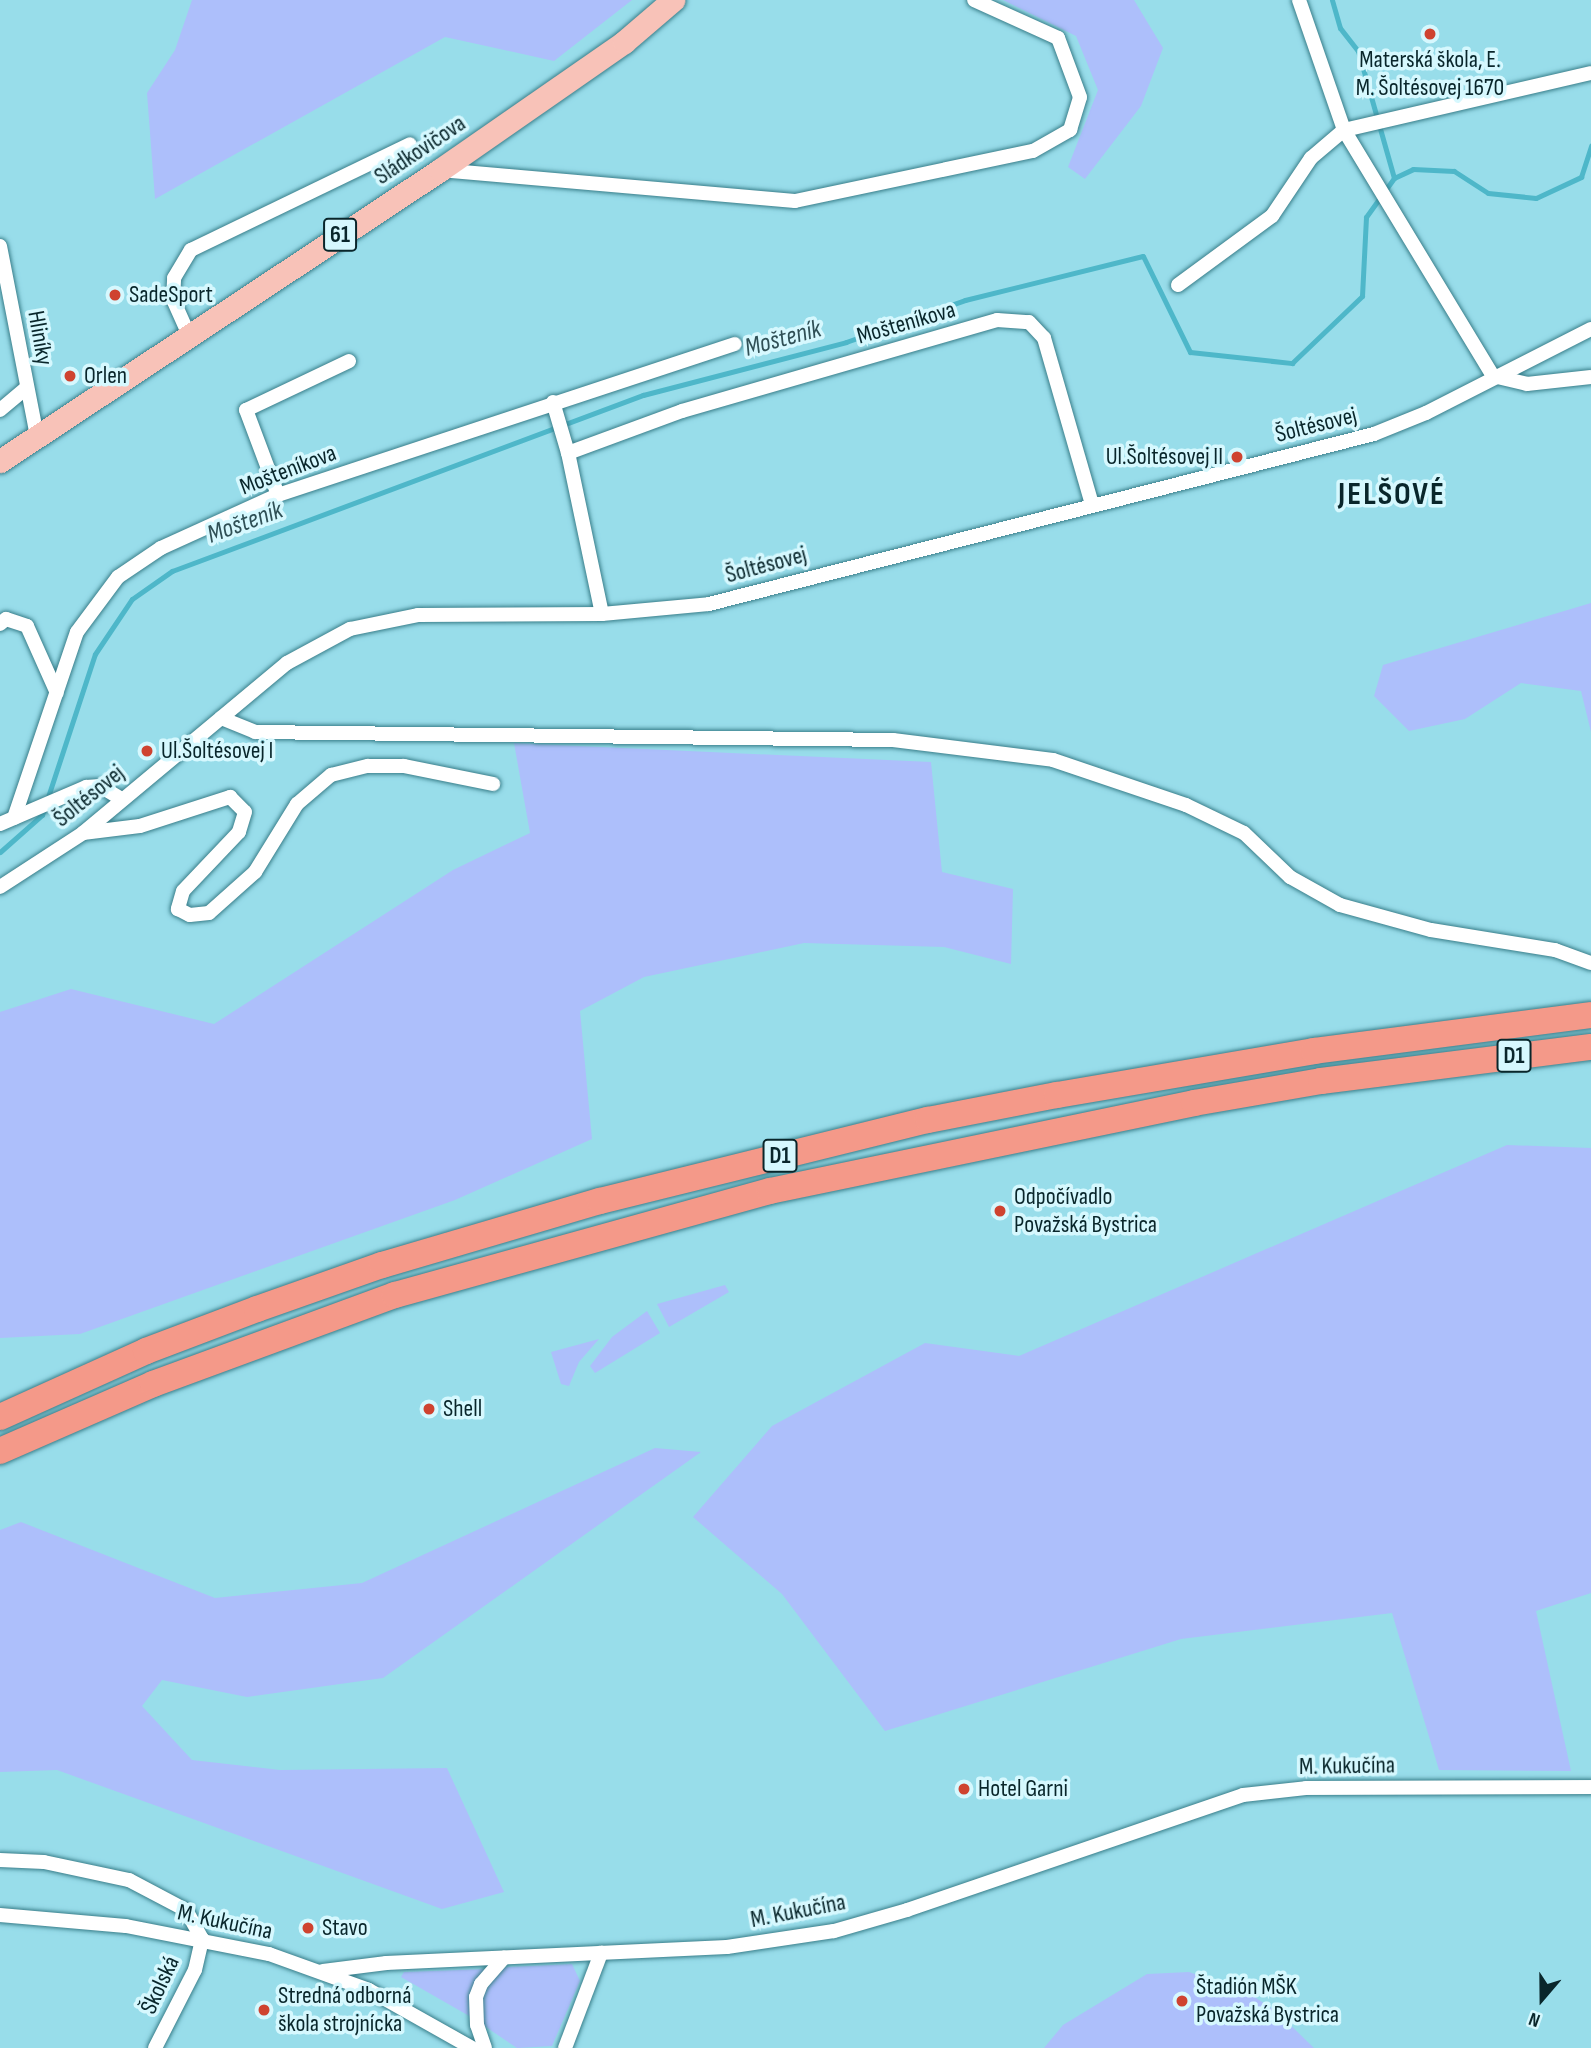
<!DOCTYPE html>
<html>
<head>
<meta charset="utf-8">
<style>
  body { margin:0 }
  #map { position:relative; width:1591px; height:2048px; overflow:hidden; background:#98ddea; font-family:"Sofia Sans Condensed",sans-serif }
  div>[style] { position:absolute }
  .green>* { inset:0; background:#adbffb }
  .stream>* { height:5px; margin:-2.5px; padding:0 2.5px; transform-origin:2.5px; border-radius:2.5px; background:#4eb7c9 }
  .roads { filter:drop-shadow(0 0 2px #397e8a) drop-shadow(0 0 2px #397e8a) }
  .minor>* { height:14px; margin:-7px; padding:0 7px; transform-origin:7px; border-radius:7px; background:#fff }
  .primary>* { height:23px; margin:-11.5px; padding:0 11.5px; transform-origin:11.5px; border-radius:11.5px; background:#f8c2b8 }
  .motorway>* { height:26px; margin:-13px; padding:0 13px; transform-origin:13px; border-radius:13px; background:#f49989 }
  .dots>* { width:19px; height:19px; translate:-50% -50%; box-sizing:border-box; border:4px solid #d6f8fe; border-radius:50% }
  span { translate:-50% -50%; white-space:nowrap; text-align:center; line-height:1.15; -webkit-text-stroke:7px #d6f8fe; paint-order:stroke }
  .shield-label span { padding:2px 5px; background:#d6f8fe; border:2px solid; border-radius:5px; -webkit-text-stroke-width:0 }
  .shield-label { font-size:23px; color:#09262b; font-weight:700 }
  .poi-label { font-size:24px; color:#09262b }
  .left { translate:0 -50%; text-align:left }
  .right { translate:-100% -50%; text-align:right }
  .street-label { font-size:24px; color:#09262b }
  .water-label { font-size:26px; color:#305056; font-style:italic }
  .district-label { font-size:32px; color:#09262b; font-weight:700; letter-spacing:2px }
  .north { position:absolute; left:1507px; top:1964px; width:70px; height:70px; -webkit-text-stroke:5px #d6f8fe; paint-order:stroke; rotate:200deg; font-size:19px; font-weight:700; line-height:28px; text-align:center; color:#09262b }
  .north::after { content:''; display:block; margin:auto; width:24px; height:32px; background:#09262b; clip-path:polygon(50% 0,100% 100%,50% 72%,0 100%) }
</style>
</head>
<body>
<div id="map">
  <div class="green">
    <div style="clip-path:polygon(192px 0,632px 0,554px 61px,445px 37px,155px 199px,147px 93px,175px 50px)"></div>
    <div style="clip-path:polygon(1003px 0,1134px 0,1163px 48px,1141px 106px,1085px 179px,1068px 167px,1098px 90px,1076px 36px)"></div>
    <div style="clip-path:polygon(1591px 603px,1591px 732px,1581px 691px,1521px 683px,1465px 719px,1409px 731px,1374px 696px,1383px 665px)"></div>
    <div style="clip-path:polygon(514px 743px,931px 762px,942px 872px,1013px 889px,1011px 964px,944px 947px,804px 943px,644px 977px,580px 1011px,592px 1139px,455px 1200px,80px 1334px,0 1338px,0 1012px,71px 989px,214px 1024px,453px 870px,530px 833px)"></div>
    <div style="clip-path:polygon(1507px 1145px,1591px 1148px,1591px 1593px,1536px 1611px,1571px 1771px,1439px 1770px,1392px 1613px,1181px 1639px,885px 1731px,782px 1594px,693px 1517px,772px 1426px,925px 1343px,1019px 1356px)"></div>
    <div style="clip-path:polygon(725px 1285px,729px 1292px,669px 1327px,657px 1304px)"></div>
    <div style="clip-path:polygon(647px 1311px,660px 1333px,595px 1373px,590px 1366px,612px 1337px)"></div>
    <div style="clip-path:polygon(599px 1339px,579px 1362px,569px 1386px,561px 1384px,551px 1352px)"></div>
    <div style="clip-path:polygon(655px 1448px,701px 1452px,383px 1678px,247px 1697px,162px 1680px,142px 1706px,192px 1760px,280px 1770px,447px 1768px,504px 1892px,442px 1909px,57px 1770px,0 1772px,0 1530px,21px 1522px,215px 1598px,362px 1583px)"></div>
    <div style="clip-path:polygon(572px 1964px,580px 1981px,552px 2046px,517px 2048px,483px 2025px,481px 2006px,486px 1987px,498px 1973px,506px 1967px)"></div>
    <div style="clip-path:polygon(486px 1969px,471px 2017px,401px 1977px,404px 1972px)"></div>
    <div style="clip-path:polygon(1189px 1972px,1247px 1992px,1276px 2011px,1314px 2048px,1044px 2048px,1063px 2025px,1147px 1974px)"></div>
  </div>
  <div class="stream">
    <div style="left:1394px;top:178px;width:21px;rotate:-25deg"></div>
    <div style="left:1413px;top:169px;width:41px;rotate:2.8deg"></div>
    <div style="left:1454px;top:171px;width:40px;rotate:32.9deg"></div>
    <div style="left:1488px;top:193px;width:48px;rotate:5.9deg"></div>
    <div style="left:1536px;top:198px;width:50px;rotate:-25deg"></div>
    <div style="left:1581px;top:177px;width:33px;rotate:-72deg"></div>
    <div style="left:0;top:852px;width:56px;rotate:-41.4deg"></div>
    <div style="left:42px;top:815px;width:169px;rotate:-71.8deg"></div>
    <div style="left:95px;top:654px;width:66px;rotate:-56.1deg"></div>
    <div style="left:132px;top:599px;width:49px;rotate:-35deg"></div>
    <div style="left:172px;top:571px;width:503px;rotate:-20.49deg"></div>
    <div style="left:643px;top:395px;width:210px;rotate:-14.6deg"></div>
    <div style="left:846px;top:342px;width:126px;rotate:-19.4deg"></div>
    <div style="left:965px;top:300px;width:183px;rotate:-13.9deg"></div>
    <div style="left:1143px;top:256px;width:107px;rotate:63.9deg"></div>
    <div style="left:1190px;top:352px;width:103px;rotate:6.2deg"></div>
    <div style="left:1292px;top:363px;width:97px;rotate:-43.7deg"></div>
    <div style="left:1362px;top:296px;width:79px;rotate:-87.1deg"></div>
    <div style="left:1366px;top:217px;width:48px;rotate:-54.3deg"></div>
    <div style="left:1394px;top:178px;width:132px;rotate:-105.8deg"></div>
    <div style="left:1358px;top:51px;width:29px;rotate:-128deg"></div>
    <div style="left:1340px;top:28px;width:29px;rotate:-106deg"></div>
  </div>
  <div class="roads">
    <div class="minor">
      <div style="left:1299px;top:0;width:138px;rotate:70.9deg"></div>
      <div style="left:1344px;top:130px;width:288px;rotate:58.8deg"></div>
      <div style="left:1493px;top:376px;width:35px;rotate:13deg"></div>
      <div style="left:1527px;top:384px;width:64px;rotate:-6.2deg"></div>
      <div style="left:440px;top:170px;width:356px;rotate:5deg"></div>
      <div style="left:795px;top:201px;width:243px;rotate:-11.9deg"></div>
      <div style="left:1033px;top:151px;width:43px;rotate:-29.6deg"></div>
      <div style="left:1070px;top:130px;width:34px;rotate:-73deg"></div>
      <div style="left:1080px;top:97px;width:63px;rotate:-110.4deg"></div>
      <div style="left:1058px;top:38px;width:92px;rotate:-155.7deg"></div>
      <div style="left:0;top:246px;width:195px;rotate:79deg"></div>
      <div style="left:1178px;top:285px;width:117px;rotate:-36.3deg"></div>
      <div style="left:1272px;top:216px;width:70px;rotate:-56.1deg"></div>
      <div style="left:1311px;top:158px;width:43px;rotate:-40.3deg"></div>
      <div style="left:1344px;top:130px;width:253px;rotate:-13deg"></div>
      <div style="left:188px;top:333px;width:36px;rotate:-114deg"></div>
      <div style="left:173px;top:300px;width:22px;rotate:-87deg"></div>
      <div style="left:174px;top:278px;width:33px;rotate:-59deg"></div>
      <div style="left:191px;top:250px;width:243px;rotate:-25.8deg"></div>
      <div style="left:553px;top:402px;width:53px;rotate:73.6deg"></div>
      <div style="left:0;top:410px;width:34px;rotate:-40deg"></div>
      <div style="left:278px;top:495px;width:91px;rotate:-110.6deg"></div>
      <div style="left:246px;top:410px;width:114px;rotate:-25.4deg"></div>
      <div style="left:602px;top:614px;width:165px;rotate:-101.9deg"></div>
      <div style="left:568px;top:453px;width:121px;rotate:-20.2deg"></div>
      <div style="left:682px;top:411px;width:328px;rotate:-16.1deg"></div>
      <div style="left:997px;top:320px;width:32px;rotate:4deg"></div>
      <div style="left:1029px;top:322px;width:22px;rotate:47deg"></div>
      <div style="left:1044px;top:338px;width:173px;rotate:73.9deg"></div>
      <div style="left:0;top:624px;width:8px;rotate:-40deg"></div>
      <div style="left:6px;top:619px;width:22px;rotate:18deg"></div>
      <div style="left:27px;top:626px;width:73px;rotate:65.9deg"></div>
      <div style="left:221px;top:718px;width:37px;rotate:22deg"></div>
      <div style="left:255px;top:732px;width:638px;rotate:0.72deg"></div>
      <div style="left:893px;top:740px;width:161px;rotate:7.1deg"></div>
      <div style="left:1053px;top:760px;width:140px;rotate:18.7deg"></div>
      <div style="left:1186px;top:805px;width:64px;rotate:25.8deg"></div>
      <div style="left:1244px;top:833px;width:64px;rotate:43.7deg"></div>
      <div style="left:1290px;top:877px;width:57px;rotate:29.2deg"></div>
      <div style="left:1340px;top:905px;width:94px;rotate:15.4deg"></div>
      <div style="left:1431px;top:930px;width:126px;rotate:9.2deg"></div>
      <div style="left:1555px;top:950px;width:38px;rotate:20deg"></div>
      <div style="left:14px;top:818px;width:196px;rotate:-71.3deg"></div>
      <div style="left:77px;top:632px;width:69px;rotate:-53.3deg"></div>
      <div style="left:118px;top:577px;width:52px;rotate:-34deg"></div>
      <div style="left:161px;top:548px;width:128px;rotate:-24.4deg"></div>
      <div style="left:278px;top:495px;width:481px;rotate:-18.3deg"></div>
      <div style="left:0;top:824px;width:94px;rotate:-23.3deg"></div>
      <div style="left:86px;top:787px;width:14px;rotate:-4deg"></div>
      <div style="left:100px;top:786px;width:26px;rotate:31deg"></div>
      <div style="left:83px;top:833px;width:57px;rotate:-7deg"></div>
      <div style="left:140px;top:826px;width:95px;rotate:-17.9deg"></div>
      <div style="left:230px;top:797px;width:21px;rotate:45deg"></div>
      <div style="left:245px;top:812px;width:21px;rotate:107deg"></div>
      <div style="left:239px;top:832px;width:81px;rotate:133.5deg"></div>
      <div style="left:183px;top:891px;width:19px;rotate:106deg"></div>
      <div style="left:178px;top:909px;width:13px;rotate:27deg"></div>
      <div style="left:190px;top:915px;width:19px;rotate:-6deg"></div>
      <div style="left:209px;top:913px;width:62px;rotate:-41.7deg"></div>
      <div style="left:255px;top:872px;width:80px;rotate:-58.3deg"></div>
      <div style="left:297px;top:804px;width:45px;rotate:-40.5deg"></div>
      <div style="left:331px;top:775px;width:38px;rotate:-14deg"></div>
      <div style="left:368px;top:766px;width:36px"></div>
      <div style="left:404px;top:766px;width:91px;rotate:11.4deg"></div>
      <div style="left:0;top:887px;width:99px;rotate:-33deg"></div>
      <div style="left:83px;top:833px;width:266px;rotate:-39.8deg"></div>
      <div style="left:287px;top:663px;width:72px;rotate:-28.4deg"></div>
      <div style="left:350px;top:629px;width:69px;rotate:-11.6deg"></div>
      <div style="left:418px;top:615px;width:184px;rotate:-0.3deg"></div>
      <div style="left:602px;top:614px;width:107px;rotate:-5.3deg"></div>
      <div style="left:709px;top:604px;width:686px;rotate:-14.34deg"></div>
      <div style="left:1374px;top:434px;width:56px;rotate:-22deg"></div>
      <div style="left:1426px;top:413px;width:185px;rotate:-27deg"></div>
      <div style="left:0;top:1860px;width:44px;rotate:2.6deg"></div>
      <div style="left:44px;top:1862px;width:87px;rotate:12deg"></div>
      <div style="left:129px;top:1880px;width:64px;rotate:27.8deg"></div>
      <div style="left:186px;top:1910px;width:33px;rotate:61deg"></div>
      <div style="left:0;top:1915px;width:126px;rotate:5deg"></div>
      <div style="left:126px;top:1926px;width:146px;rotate:11.1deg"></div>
      <div style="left:269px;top:1954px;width:106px;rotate:19.8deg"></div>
      <div style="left:369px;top:1990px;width:118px;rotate:29.4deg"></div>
      <div style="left:323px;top:1971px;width:64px;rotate:-7.2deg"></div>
      <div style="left:386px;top:1963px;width:341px;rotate:-2.7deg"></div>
      <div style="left:727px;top:1947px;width:108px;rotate:-8.5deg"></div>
      <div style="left:834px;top:1931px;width:76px;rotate:-16deg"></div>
      <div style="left:907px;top:1910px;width:355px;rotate:-18.9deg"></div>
      <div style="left:1243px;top:1795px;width:63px;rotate:-6.3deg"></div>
      <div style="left:1306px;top:1788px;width:285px;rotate:-0.2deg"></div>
      <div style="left:155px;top:2048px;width:88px;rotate:-62.9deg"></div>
      <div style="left:195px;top:1970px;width:32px;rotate:-77deg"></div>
      <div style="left:485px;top:2048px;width:24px;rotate:-109deg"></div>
      <div style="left:477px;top:2025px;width:28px;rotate:-92deg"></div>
      <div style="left:476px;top:1997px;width:14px;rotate:-69deg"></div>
      <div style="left:481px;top:1984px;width:35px;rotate:-49deg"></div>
      <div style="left:565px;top:2048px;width:102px;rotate:-69.2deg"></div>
    </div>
    <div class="primary">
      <div style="left:0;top:461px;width:528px;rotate:-33.48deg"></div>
      <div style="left:440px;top:170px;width:224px;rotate:-34.8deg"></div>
      <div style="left:624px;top:42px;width:65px;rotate:-40.6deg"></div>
    </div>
    <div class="motorway">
      <div style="left:0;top:1417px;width:160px;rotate:-24.3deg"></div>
      <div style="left:146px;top:1351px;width:119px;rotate:-20.7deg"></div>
      <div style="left:257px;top:1309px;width:133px;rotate:-19.4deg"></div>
      <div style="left:382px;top:1265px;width:227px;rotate:-16.4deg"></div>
      <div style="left:600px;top:1201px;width:338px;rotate:-13.9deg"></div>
      <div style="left:928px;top:1120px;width:131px;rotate:-11deg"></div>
      <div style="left:1057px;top:1095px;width:261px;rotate:-9.7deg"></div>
      <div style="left:1314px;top:1051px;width:279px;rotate:-7.4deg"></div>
      <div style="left:0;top:1451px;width:167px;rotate:-23.6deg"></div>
      <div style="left:153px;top:1384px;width:258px;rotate:-20.2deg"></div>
      <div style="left:395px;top:1295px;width:389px;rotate:-15.5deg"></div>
      <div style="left:770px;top:1191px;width:433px;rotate:-11.7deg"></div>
      <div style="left:1194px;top:1103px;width:129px;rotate:-9.8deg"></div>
      <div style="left:1321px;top:1081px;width:272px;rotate:-7.2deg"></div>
    </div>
  </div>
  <div class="dots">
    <div style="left:1430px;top:34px;background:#cf4330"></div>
    <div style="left:115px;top:295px;background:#cf4330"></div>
    <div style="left:70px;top:376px;background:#cf4330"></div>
    <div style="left:1237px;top:457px;background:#cf4330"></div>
    <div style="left:147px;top:751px;background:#cf4330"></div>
    <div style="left:1000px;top:1211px;background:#cf4330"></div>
    <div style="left:429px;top:1409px;background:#cf4330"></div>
    <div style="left:964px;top:1789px;background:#cf4330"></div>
    <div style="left:308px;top:1928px;background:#cf4330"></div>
    <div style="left:1182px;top:2001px;background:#cf4330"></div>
    <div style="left:264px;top:2010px;background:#cf4330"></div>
  </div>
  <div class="shield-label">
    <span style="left:340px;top:235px">61</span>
    <span style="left:1514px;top:1056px">D1</span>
    <span style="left:780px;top:1156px">D1</span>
  </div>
  <div class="poi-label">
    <span style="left:1430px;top:74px">Materská škola, E.<br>M. Šoltésovej 1670</span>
    <span class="left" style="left:129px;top:295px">SadeSport</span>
    <span class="left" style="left:84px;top:376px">Orlen</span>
    <span class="right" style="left:1223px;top:457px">Ul.Šoltésovej II</span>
    <span class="left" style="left:161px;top:751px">Ul.Šoltésovej I</span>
    <span class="left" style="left:1014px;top:1211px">Odpočívadlo<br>Považská Bystrica</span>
    <span class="left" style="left:443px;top:1409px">Shell</span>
    <span class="left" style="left:978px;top:1789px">Hotel Garni</span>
    <span class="left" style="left:322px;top:1928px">Stavo</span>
    <span class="left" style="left:1196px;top:2001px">Štadión MŠK<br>Považská Bystrica</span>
    <span class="left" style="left:278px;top:2010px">Stredná odborná<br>škola strojnícka</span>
  </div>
  <div class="street-label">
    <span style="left:420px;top:150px;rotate:-34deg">Sládkovičova</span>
    <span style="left:906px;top:323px;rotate:-16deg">Mošteníkova</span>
    <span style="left:40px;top:338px;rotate:80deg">Hliníky</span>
    <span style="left:1316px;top:425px;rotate:-14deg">Šoltésovej</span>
    <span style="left:288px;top:470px;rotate:-21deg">Mošteníkova</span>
    <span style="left:766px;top:565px;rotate:-15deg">Šoltésovej</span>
    <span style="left:89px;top:796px;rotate:-39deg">Šoltésovej</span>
    <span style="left:1347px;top:1766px;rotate:-1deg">M. Kukučína</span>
    <span style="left:798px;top:1911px;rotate:-11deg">M. Kukučína</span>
    <span style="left:225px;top:1922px;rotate:12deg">M. Kukučína</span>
    <span style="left:160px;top:1985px;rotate:-65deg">Školská</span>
  </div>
  <div class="water-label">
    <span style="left:783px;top:339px;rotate:-15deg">Mošteník</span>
    <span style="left:245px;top:523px;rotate:-20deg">Mošteník</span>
  </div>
  <div class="district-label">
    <span style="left:1392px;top:495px">JELŠOVÉ</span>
  </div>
  <div class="north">N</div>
</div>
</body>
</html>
